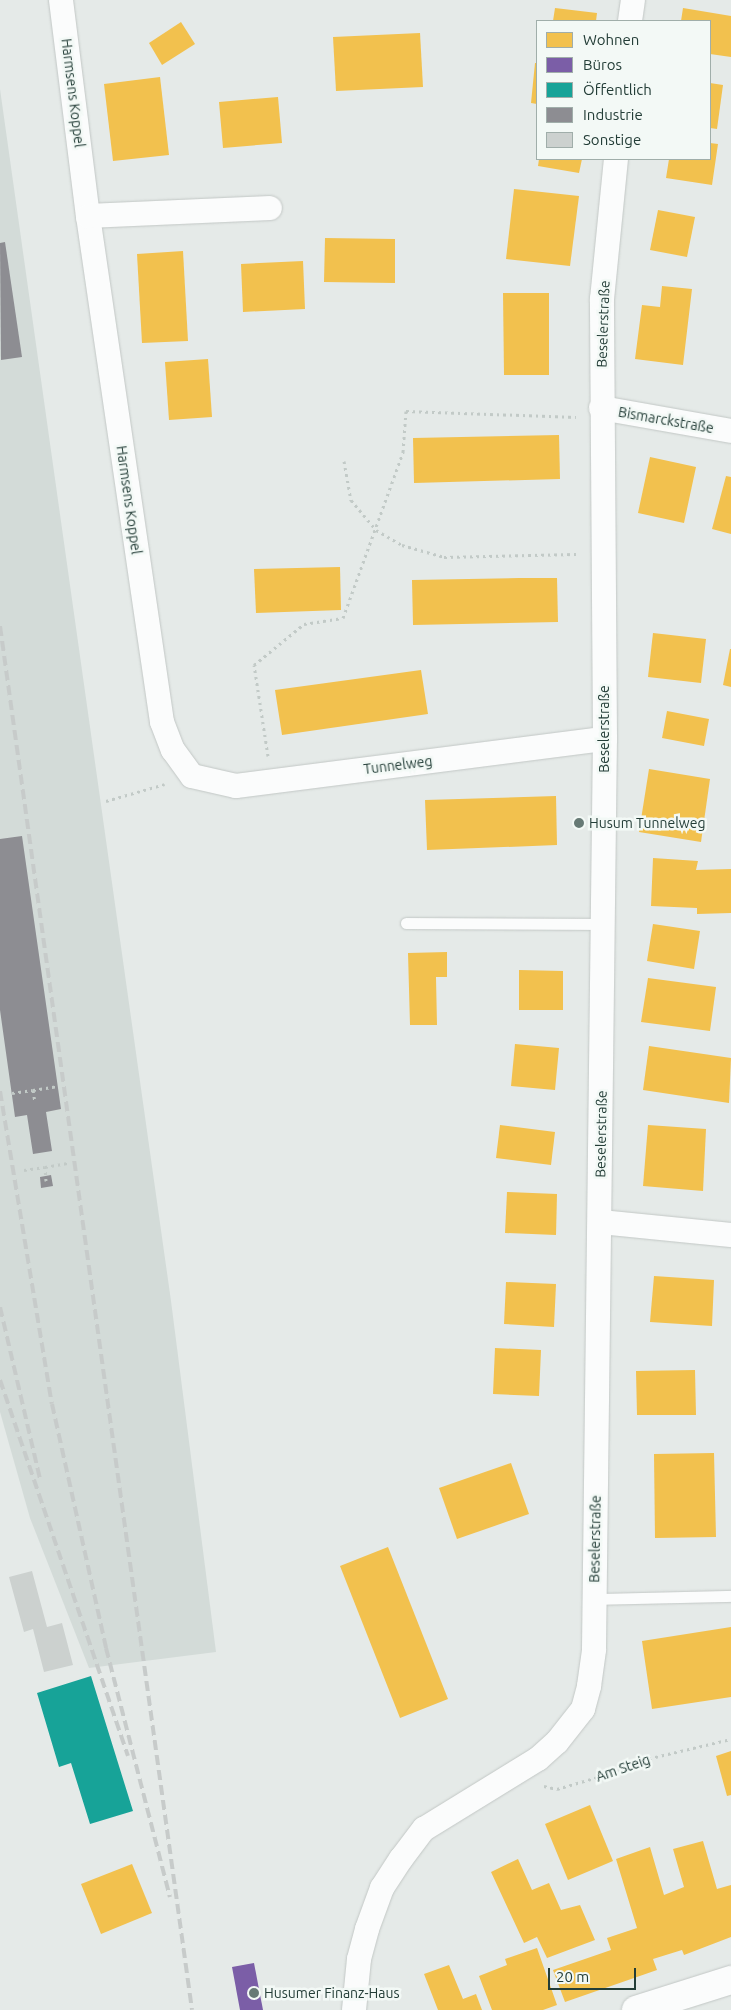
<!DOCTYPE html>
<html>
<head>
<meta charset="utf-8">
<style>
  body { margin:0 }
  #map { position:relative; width:731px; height:2010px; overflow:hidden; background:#e5eae8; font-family:Ubuntu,sans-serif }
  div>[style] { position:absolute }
  .built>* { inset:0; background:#d3dbd8 }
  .homes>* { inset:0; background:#f2c14e }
  .offices>* { inset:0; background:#7b5ea7 }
  .public>* { inset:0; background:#17a398 }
  .industry>* { inset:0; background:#8d8d92 }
  .building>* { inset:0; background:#ccd1cf }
  .path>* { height:3px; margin-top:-1.5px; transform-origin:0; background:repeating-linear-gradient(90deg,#c2cac7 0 2.5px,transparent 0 6.5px) }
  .roads { filter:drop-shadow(0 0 1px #c2c7c5) drop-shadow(0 0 1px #c2c7c5) }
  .service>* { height:11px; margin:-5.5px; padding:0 5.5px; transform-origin:5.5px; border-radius:5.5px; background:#fbfcfc }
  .minor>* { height:24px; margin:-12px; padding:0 12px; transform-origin:12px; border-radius:12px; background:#fbfcfc }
  .tertiary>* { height:28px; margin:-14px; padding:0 14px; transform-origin:14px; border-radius:14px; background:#fbfcfc }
  .rail>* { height:4px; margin-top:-2px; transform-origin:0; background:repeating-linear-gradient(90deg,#c7cbca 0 10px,transparent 0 15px) }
  .dots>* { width:14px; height:14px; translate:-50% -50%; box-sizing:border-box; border:2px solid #f3f9f6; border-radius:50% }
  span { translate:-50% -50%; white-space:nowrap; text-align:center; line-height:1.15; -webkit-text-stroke:5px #f3f9f6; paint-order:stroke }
  .street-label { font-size:14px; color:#233d37 }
  .poi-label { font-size:14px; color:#233d37 }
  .left { translate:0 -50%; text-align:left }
  .legend { position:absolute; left:536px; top:20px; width:175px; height:140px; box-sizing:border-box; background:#f3f9f6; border:1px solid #a0aeaa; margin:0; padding:6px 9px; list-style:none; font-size:15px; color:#233d37 }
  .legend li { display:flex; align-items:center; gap:10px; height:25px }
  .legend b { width:25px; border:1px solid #a0aeaa }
  .scale { position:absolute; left:548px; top:1968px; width:88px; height:22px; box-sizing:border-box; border:2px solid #233d37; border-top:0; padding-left:6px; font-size:15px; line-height:18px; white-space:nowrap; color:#233d37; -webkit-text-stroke:4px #f3f9f6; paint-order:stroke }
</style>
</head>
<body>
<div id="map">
  <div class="built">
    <div style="clip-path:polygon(0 89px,171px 1301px,216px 1652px,89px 1668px,30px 1518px,0 1412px)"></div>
  </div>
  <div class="homes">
    <div style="clip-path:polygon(555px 8px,597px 13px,596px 21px,553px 21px)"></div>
    <div style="clip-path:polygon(683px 8px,731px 16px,731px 57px,710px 54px,710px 21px,681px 21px)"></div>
    <div style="clip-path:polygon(181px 22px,195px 44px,162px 65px,149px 43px)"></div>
    <div style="clip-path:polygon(420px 33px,423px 87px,336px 91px,333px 37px)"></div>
    <div style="clip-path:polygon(535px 63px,537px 63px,537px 104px,531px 103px)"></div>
    <div style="clip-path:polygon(160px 77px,169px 155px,113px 161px,104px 84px)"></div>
    <div style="clip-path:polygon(710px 83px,723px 85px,717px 129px,710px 128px)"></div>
    <div style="clip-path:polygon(278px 97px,282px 143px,223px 148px,219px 102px)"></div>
    <div style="clip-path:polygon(710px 143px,718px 144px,712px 185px,666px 178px,669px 159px,710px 159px)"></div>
    <div style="clip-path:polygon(539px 159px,582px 159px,579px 173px,538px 166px)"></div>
    <div style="clip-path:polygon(514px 189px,579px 196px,570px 266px,506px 259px)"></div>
    <div style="clip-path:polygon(658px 210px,695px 217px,687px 257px,650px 250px)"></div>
    <div style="clip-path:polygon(325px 238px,395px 239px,395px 283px,324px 282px)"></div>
    <div style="clip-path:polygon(183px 251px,188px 341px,142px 343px,137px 254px)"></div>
    <div style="clip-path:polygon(303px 261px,305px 309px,243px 312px,241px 264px)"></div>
    <div style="clip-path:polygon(662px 286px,692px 289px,683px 365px,635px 359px,642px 305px,660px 307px)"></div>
    <div style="clip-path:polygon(503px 293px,549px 293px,549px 375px,504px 375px)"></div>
    <div style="clip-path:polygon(208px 359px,212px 417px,169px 420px,165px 362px)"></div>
    <div style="clip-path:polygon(559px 435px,560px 479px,414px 483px,413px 438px)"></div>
    <div style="clip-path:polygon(650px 457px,696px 467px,684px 523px,638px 513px)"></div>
    <div style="clip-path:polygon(726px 476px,731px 477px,731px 534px,712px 529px)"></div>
    <div style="clip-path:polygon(340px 567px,341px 610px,256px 613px,254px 569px)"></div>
    <div style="clip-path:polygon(519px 578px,557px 578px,558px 622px,413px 625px,412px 580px)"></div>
    <div style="clip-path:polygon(653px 633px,706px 639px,701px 683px,648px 677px)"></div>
    <div style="clip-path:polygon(730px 649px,731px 649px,731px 687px,723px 685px)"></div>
    <div style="clip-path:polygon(421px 670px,428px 714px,282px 735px,275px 690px)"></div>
    <div style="clip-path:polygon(667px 711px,709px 719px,704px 746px,662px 738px)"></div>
    <div style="clip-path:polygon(649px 769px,710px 779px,701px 842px,639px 832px)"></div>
    <div style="clip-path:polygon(556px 796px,557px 845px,427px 850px,425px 800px)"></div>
    <div style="clip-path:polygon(653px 858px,698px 861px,696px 870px,731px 869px,731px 913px,697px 914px,697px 908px,651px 906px)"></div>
    <div style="clip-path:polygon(653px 924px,700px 931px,694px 969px,647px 961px)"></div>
    <div style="clip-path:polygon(447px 952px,447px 977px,436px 977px,437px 1025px,410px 1025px,408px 953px)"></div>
    <div style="clip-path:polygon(519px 970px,563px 971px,563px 1010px,519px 1010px)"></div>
    <div style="clip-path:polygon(648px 978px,716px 987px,710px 1031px,641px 1022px)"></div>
    <div style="clip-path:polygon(515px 1044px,559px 1048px,555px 1090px,511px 1086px)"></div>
    <div style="clip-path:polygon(649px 1046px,731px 1058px,729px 1103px,643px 1090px)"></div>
    <div style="clip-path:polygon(500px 1125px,555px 1132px,551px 1165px,496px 1158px)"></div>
    <div style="clip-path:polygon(648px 1125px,706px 1129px,703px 1191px,643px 1186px)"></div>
    <div style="clip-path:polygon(507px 1192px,557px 1194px,556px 1235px,505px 1233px)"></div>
    <div style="clip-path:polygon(654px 1276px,714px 1280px,712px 1326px,650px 1322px)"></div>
    <div style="clip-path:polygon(506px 1282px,556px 1284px,554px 1327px,504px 1324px)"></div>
    <div style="clip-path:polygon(495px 1348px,541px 1350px,539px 1396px,493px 1394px)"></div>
    <div style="clip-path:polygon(695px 1370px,696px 1415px,637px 1415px,636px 1371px)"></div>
    <div style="clip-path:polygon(714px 1453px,716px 1537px,655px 1538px,654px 1454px)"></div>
    <div style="clip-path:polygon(511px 1463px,529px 1514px,457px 1539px,439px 1488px)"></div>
    <div style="clip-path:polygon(388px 1547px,448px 1699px,400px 1718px,340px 1566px)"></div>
    <div style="clip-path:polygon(731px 1627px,731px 1697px,652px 1709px,642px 1641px)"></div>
    <div style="clip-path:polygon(731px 1751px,731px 1795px,727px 1796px,716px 1756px)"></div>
    <div style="clip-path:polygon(590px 1805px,613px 1861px,568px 1880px,545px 1824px)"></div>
    <div style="clip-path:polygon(703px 1841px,717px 1889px,731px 1885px,731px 1937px,684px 1955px,682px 1950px,653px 1959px,657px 1970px,565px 2002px,553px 1970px,611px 1950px,607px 1938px,637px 1928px,616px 1859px,650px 1847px,664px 1895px,684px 1887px,673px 1849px)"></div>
    <div style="clip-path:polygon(518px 1859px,532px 1890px,549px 1883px,561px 1910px,580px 1905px,595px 1940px,547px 1958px,537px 1937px,524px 1943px,491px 1872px)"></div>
    <div style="clip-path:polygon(132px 1864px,152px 1913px,101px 1934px,81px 1884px)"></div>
    <div style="clip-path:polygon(537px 1948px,557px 2005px,543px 2010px,492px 2010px,479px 1976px,507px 1965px,505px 1959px)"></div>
    <div style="clip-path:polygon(449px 1965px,463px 1999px,476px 1994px,482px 2010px,438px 2010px,424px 1974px)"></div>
  </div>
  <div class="offices">
    <div style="clip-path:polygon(254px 1963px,263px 2010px,240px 2010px,232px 1967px)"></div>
  </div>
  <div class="public">
    <div style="clip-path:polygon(91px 1676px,133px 1811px,90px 1824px,71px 1763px,59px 1767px,37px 1693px)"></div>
  </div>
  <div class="industry">
    <div style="clip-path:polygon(5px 242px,22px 357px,1px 360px,0 243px)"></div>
    <div style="clip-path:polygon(22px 836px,61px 1109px,46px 1112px,52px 1151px,33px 1154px,27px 1115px,15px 1117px,0 1010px,0 839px)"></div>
    <div style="clip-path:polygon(51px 1175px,53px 1186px,41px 1188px,40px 1177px)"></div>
  </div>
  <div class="building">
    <div style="clip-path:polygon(32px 1571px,47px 1627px,62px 1623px,73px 1665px,44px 1672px,33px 1629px,24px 1632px,9px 1577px)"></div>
  </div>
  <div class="path">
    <div style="left:344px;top:461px;width:40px;rotate:80deg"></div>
    <div style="left:351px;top:500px;width:39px;rotate:50deg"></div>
    <div style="left:376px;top:530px;width:30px;rotate:30deg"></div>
    <div style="left:402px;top:545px;width:44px;rotate:15.9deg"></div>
    <div style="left:444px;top:557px;width:132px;rotate:-1.3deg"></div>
    <div style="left:268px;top:756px;width:92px;rotate:-98.7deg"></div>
    <div style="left:254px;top:665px;width:65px;rotate:-39.4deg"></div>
    <div style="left:304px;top:624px;width:39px;rotate:-9deg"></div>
    <div style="left:343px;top:618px;width:177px;rotate:-70.1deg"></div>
    <div style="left:403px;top:452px;width:41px;rotate:-85.8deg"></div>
    <div style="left:406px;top:411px;width:170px;rotate:2deg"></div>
    <div style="left:106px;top:801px;width:61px;rotate:-16.1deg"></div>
    <div style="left:33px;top:1090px;width:24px;rotate:-9deg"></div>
    <div style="left:12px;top:1093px;width:21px;rotate:-8deg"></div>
    <div style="left:33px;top:1090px;width:12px;rotate:81deg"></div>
    <div style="left:24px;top:1170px;width:21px;rotate:-8deg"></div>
    <div style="left:46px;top:1181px;width:14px;rotate:-94deg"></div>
    <div style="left:45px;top:1167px;width:23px;rotate:-10deg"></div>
    <div style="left:544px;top:1786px;width:13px;rotate:13deg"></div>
    <div style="left:557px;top:1789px;width:64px;rotate:-16.4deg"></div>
    <div style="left:618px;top:1771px;width:14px;rotate:-34deg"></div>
    <div style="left:630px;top:1763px;width:104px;rotate:-13.4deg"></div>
  </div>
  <div class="roads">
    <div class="service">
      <div style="left:406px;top:923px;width:197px;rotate:0.3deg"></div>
      <div style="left:595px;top:1599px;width:136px;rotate:-1.3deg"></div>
    </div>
    <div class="minor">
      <div style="left:61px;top:0;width:218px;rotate:82.9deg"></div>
      <div style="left:88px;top:216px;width:511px;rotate:81.68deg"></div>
      <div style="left:162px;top:722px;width:30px;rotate:69deg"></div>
      <div style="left:173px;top:750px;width:32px;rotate:54deg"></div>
      <div style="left:192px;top:776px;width:45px;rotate:12.8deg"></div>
      <div style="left:236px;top:786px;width:372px;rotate:-7.3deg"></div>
      <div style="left:630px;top:21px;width:21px;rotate:-82deg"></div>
      <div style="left:88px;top:216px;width:182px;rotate:-2.5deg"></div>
      <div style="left:601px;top:408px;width:132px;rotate:10deg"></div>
      <div style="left:600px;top:1222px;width:132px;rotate:5.7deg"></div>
      <div style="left:354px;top:2010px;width:51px;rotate:-84.4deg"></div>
      <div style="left:359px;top:1959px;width:31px;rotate:-75deg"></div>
      <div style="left:367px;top:1929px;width:44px;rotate:-69.9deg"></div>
      <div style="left:382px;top:1888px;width:35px;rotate:-57deg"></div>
      <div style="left:401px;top:1859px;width:38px;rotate:-53deg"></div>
      <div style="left:424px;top:1829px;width:134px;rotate:-31.6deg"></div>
      <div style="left:538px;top:1759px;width:25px;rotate:-42deg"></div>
      <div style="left:557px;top:1742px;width:42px;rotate:-51.8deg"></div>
      <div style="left:583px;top:1709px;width:24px;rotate:-75deg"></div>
      <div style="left:589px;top:1686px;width:37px;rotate:-82deg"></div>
      <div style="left:594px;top:1649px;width:910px;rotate:-89.31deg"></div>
      <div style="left:605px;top:739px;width:440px;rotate:-90.4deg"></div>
      <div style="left:602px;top:299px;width:141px;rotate:-84.3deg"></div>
    </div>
    <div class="tertiary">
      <div style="left:636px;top:2010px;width:100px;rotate:-17.5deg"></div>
    </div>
  </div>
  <div class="rail">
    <div style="left:0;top:626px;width:1397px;rotate:82.1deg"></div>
    <div style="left:0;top:1091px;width:317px;rotate:80.6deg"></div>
    <div style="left:52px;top:1404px;width:250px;rotate:77.5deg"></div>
    <div style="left:106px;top:1648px;width:257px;rotate:75.6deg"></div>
    <div style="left:0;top:1307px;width:177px;rotate:76.9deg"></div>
    <div style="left:0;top:1380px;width:397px;rotate:71.2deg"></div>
  </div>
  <div class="dots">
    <div style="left:579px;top:823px;background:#677a75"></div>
    <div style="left:254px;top:1993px;background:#677a75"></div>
  </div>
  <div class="street-label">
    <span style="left:73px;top:93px;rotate:83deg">Harmsens Koppel</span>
    <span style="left:603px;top:324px;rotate:-88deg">Beselerstraße</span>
    <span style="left:666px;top:420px;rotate:10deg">Bismarckstraße</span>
    <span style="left:129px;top:500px;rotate:82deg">Harmsens Koppel</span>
    <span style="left:604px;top:729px;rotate:-90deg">Beselerstraße</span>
    <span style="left:398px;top:765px;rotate:-7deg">Tunnelweg</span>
    <span style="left:601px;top:1134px;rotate:-89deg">Beselerstraße</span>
    <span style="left:595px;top:1539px;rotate:-89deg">Beselerstraße</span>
    <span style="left:623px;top:1768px;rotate:-19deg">Am Steig</span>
  </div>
  <div class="poi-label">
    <span class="left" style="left:589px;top:823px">Husum Tunnelweg</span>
    <span class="left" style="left:264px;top:1993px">Husumer Finanz-Haus</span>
  </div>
  <ul class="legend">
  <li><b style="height:14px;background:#f2c14e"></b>Wohnen</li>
  <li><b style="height:14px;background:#7b5ea7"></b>Büros</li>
  <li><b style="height:14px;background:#17a398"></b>Öffentlich</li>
  <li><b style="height:14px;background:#8d8d92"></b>Industrie</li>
  <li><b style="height:14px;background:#ccd1cf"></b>Sonstige</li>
  </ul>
  <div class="scale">20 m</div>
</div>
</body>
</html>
